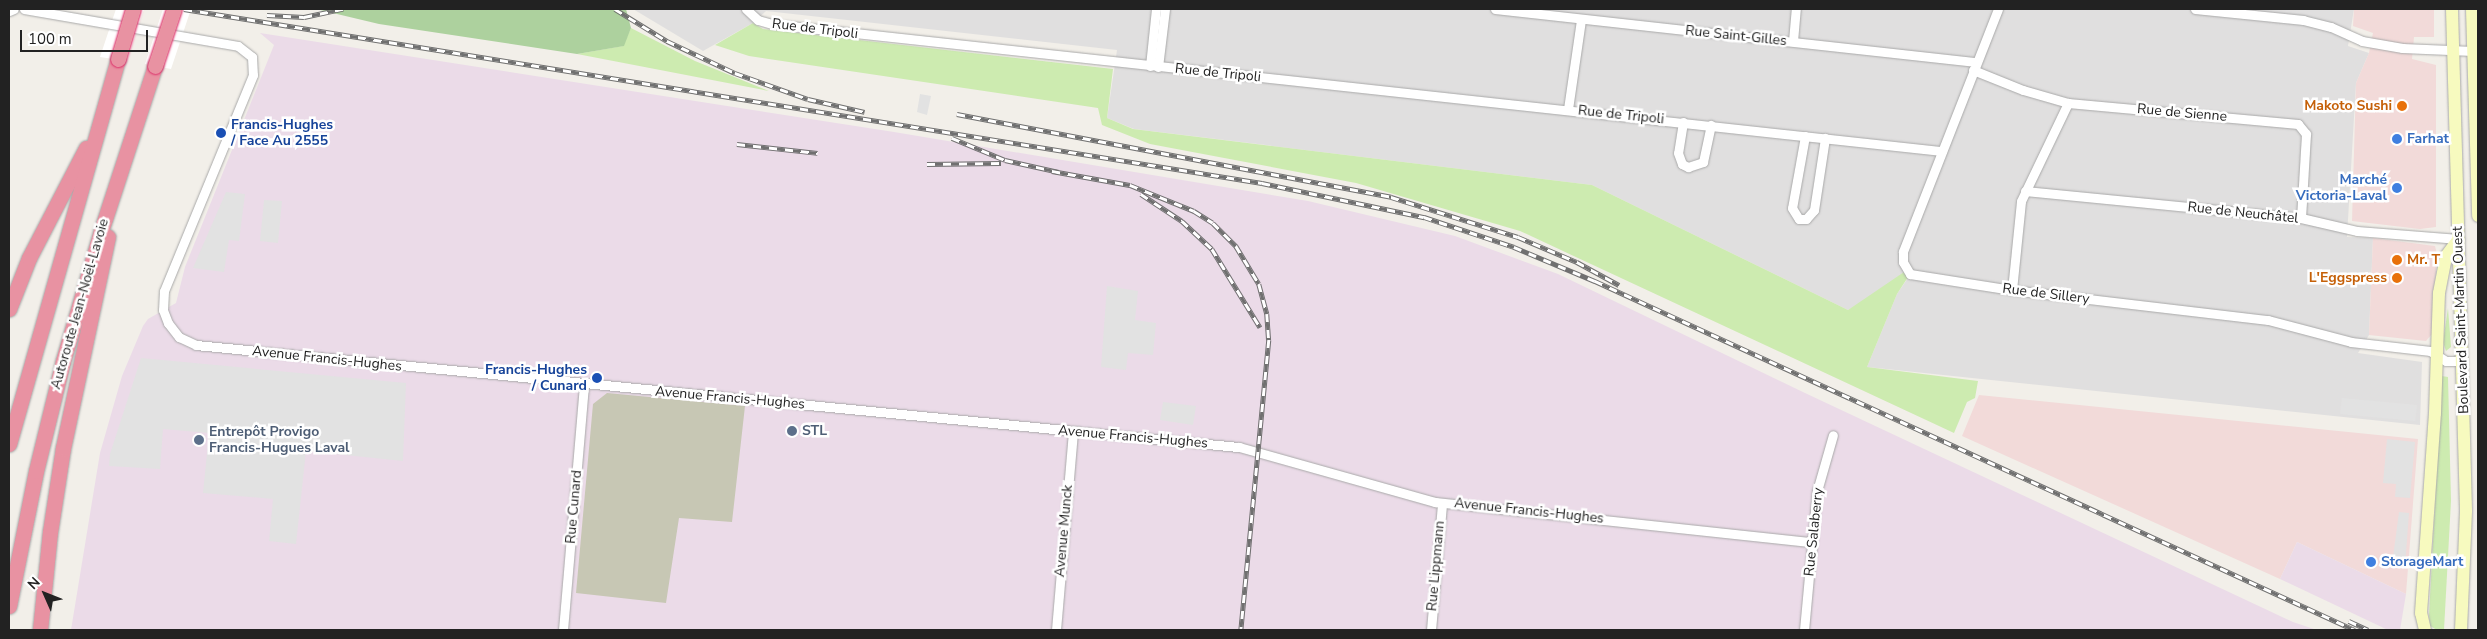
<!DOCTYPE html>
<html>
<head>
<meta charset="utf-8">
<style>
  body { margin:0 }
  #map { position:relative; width:2487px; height:639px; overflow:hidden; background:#f2efe9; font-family:"Nunito Sans",sans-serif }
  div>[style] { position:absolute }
  .residential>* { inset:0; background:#e0dfdf }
  .commercial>* { inset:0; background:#f2dad9 }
  .industrial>* { inset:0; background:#ebdbe8 }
  .construction>* { inset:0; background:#c7c7b4 }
  .grass>* { inset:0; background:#cdebb0 }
  .forest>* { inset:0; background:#add19e }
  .parking>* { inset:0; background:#e2e2e2 }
  .pier>* { inset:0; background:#fff }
  .roads { filter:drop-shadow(0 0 1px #a9a9a9) drop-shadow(0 0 1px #a9a9a9) }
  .minor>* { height:9px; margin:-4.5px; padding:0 4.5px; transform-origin:4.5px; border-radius:4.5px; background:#fff }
  .secondary>* { height:12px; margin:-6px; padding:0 6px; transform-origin:6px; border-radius:6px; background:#f7fabf }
  .motorway>* { height:15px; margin:-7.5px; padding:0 7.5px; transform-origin:7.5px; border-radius:7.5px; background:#e892a2 }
  .rail>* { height:4.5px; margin-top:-2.25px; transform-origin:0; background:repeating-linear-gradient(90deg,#fff 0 8px,#707070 0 16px); box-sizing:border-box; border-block:1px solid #707070 }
  .bridges { filter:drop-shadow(0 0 1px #dc2a67) drop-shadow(0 0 1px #dc2a67) }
  .motorway-bridge>* { height:15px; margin:-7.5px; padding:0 7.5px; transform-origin:7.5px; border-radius:7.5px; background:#e892a2 }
  .dots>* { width:14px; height:14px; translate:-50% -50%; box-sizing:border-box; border:2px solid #fff; border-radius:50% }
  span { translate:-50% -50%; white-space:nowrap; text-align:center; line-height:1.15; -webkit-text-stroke:5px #fff; paint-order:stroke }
  .street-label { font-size:14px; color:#222 }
  .food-label { font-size:14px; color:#c56008; font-weight:700 }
  .right { translate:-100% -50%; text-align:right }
  .left { translate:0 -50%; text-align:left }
  .transit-label { font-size:14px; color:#164399; font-weight:700 }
  .shop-label { font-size:14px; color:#366cbe; font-weight:700 }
  .service-label { font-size:14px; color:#4e5e75; font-weight:700 }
  .frame { position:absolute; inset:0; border:10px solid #222; pointer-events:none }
  .north { position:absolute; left:20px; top:569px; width:50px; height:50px; -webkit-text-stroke:4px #fff; paint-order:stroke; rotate:314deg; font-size:14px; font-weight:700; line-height:20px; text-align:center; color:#222 }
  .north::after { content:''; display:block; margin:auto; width:18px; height:22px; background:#222; clip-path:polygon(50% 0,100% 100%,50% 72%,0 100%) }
  .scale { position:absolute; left:20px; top:30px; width:128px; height:22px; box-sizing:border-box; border:2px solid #222; border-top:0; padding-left:6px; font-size:15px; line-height:18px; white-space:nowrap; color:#222; -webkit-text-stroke:4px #fff; paint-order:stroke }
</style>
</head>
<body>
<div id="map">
  <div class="residential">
    <div style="clip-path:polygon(633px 9px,2354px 9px,2348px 46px,2369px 53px,2356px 83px,2347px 237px,2373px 238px,2369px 335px,2358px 353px,2422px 362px,2420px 425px,1867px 367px,1897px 294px,1910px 275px,1848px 310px,1592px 185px,1134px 129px,1107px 118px,1117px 50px,766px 11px,753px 23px,703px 51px)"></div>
  </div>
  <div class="commercial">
    <div style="clip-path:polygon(2354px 9px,2434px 9px,2434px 37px,2414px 37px,2412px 59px,2436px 65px,2436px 227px,2420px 229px,2352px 221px,2356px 83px,2369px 53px,2373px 33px,2353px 26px)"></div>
    <div style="clip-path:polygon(2373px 238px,2435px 246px,2437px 254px,2432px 334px,2426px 341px,2369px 335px)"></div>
    <div style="clip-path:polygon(1979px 395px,2418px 439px,2406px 594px,2297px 542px,2280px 579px,1962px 436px)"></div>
  </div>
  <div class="industrial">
    <div style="clip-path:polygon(260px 33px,894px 132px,1308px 201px,1455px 236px,1558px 274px,1805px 393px,2293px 622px,2317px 630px,71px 630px,100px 453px,122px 376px,143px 326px,148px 319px,176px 303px,185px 267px,274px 45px)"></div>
    <div style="clip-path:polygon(2297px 542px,2406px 594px,2400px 630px,2388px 630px,2280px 579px)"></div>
  </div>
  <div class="construction">
    <div style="clip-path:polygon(607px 393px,745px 406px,732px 522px,679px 518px,666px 603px,576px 593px,593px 404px)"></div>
  </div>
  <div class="grass">
    <div style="clip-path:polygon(753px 23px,763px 29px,1113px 69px,1107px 118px,1133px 129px,1592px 185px,1848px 310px,1907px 270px,1910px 274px,1897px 294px,1867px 367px,1978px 381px,1975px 398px,1967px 402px,1954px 433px,1520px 231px,1356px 183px,1150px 144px,1102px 125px,1098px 108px,749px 56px,715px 45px)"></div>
    <div style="clip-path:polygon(631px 28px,695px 61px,769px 91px,577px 54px,623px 46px)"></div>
    <div style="clip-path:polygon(2448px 308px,2451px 347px,2446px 351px,2443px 342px)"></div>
    <div style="clip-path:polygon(2442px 376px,2448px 377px,2451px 501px,2444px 630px,2437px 630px,2430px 626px,2429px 615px)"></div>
  </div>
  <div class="forest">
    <div style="clip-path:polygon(316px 9px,626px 9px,631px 28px,624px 46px,577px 54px,379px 24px)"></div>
  </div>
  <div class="parking">
    <div style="clip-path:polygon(920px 94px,931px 96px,927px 115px,917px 112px)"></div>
    <div style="clip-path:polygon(226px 192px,245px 194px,239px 241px,229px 240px,224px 272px,193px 268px)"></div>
    <div style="clip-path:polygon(264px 200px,282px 201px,278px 243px,260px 241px)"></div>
    <div style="clip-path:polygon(1107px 286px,1138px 291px,1135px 320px,1156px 323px,1153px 355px,1128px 353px,1126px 370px,1101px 367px)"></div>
    <div style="clip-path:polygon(141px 358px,406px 383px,403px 461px,306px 451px,296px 544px,269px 541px,273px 499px,203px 493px,209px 433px,163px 429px,160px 469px,109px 466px,110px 454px)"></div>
    <div style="clip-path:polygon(2342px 398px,2417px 405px,2415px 421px,2340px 414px)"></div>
    <div style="clip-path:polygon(1163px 402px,1196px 406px,1193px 425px,1160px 420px)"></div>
    <div style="clip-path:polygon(2387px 439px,2415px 442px,2410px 498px,2395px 497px,2396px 484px,2383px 483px)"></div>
    <div style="clip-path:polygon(2399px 512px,2409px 513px,2405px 566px,2392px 565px)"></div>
  </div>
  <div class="pier">
    <div style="clip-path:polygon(116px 9px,144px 9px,127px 61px,100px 57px)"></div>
    <div style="clip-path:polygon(163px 9px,191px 9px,171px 69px,145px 64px)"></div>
  </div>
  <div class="roads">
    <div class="minor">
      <div style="left:24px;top:9px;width:217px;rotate:9.8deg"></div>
      <div style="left:238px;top:46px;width:18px;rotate:38deg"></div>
      <div style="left:252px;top:57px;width:18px;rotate:87deg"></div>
      <div style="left:253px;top:75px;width:234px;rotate:112.4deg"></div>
      <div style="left:164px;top:291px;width:19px;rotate:93deg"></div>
      <div style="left:163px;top:310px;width:14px;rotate:69deg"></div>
      <div style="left:168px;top:323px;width:18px;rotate:52deg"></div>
      <div style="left:179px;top:337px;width:19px;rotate:25deg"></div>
      <div style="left:196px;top:345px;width:1048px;rotate:5.59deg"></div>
      <div style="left:1239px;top:447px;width:204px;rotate:15.7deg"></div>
      <div style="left:1435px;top:502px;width:379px;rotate:6.1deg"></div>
      <div style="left:746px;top:9px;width:16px;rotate:43deg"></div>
      <div style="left:758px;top:20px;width:15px;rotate:16deg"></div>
      <div style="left:772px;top:24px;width:1177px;rotate:6.2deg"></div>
      <div style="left:1495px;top:9px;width:484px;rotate:6.3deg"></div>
      <div style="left:1998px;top:9px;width:261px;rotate:111.4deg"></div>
      <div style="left:1903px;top:252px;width:10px;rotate:90deg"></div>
      <div style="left:1903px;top:262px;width:14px;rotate:60deg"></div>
      <div style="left:1910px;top:274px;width:103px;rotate:8.9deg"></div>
      <div style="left:2012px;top:290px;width:258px;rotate:6.7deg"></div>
      <div style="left:2268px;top:320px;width:86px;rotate:14.8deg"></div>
      <div style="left:2351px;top:342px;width:80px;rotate:6.5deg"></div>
      <div style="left:2430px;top:351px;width:19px;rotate:32deg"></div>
      <div style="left:2446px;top:361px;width:16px"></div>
      <div style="left:2195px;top:9px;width:109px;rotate:5.8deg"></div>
      <div style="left:2303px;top:20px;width:29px;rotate:14deg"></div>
      <div style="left:2331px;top:27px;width:34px;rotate:24deg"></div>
      <div style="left:2362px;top:41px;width:41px;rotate:9.9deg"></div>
      <div style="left:2402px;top:48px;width:71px;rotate:2.4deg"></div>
      <div style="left:9px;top:11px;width:5px;rotate:-22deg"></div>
      <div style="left:1793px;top:41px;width:32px;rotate:-85deg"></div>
      <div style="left:1150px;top:66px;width:57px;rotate:-84deg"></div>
      <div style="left:1158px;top:67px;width:58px;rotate:-83.1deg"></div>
      <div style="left:1973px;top:70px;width:54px;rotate:21.8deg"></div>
      <div style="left:2023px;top:90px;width:47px;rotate:16.1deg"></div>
      <div style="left:2068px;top:103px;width:231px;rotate:5.2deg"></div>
      <div style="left:2298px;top:124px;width:13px;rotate:51deg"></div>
      <div style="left:2306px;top:134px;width:84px;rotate:93.4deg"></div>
      <div style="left:1568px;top:109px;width:90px;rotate:-81.7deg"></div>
      <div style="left:1683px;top:122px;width:31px;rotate:99deg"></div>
      <div style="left:1678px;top:153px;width:12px;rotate:70deg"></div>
      <div style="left:1682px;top:164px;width:7px;rotate:27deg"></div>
      <div style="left:1688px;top:167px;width:16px;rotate:-18deg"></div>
      <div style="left:1703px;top:162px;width:38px;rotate:-78deg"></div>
      <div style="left:1805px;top:136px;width:73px;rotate:100.2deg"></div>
      <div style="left:1792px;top:208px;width:13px;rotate:58deg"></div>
      <div style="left:1799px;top:219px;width:7px"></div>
      <div style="left:1806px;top:219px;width:12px;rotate:-48deg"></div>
      <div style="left:1814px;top:210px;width:73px;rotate:-81.3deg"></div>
      <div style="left:2025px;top:191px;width:277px;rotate:5.6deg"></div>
      <div style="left:2301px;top:218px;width:57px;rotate:13.1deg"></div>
      <div style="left:2357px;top:231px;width:102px;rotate:4.5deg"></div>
      <div style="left:2012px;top:290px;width:89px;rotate:-84.2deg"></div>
      <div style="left:2021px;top:201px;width:109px;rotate:-64.4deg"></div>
      <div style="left:563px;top:630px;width:247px;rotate:-85.1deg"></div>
      <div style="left:1056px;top:630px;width:200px;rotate:-85.1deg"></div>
      <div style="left:1431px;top:630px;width:127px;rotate:-85deg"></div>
      <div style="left:1804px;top:630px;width:140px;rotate:-84.7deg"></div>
      <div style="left:1817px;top:491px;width:58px;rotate:-74.1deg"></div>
    </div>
    <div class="secondary">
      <div style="left:2452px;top:9px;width:502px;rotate:88.4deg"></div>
      <div style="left:2466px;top:511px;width:119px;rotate:92.4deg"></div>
      <div style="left:2472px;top:9px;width:207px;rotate:88.3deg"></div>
      <div style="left:2425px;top:630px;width:17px;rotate:-103deg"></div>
      <div style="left:2421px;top:613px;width:200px;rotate:-86deg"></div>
      <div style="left:2435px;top:413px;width:120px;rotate:-88.1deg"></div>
      <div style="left:2439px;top:293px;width:38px;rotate:-79deg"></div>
      <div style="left:2446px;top:256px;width:21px;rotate:-53deg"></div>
    </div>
    <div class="motorway">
      <div style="left:9px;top:309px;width:55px;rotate:-68.6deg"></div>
      <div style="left:29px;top:258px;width:124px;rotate:-62.6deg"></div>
      <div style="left:9px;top:444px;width:400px;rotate:-74.2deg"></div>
      <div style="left:9px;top:606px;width:138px;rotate:-78.7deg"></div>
      <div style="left:36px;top:471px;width:113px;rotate:-76.2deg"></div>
      <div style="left:63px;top:361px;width:135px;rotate:-73.7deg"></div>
      <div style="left:101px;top:231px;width:174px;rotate:-71.9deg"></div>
      <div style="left:40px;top:630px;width:99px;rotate:-84.2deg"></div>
      <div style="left:50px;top:532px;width:85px;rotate:-81.2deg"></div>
      <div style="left:63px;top:448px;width:216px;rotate:-78deg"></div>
    </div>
  </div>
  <div class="rail">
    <div style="left:184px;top:9px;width:1092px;rotate:9.17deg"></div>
    <div style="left:1262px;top:183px;width:166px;rotate:11.9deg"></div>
    <div style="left:1424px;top:217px;width:95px;rotate:18.4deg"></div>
    <div style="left:1514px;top:247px;width:88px;rotate:22.8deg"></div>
    <div style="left:1595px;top:281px;width:836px;rotate:24.67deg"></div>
    <div style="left:615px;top:9px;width:61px;rotate:31.6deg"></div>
    <div style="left:667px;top:41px;width:75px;rotate:25.2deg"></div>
    <div style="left:735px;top:73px;width:77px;rotate:19.6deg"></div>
    <div style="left:808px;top:99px;width:58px;rotate:12.8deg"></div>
    <div style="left:267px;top:15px;width:37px;rotate:3deg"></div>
    <div style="left:304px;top:17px;width:40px;rotate:-12deg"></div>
    <div style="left:957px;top:114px;width:442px;rotate:10.8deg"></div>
    <div style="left:1391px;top:197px;width:133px;rotate:17.5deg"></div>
    <div style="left:1518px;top:237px;width:64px;rotate:23deg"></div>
    <div style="left:1577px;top:262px;width:48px;rotate:28.7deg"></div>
    <div style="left:952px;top:138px;width:57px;rotate:22.5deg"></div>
    <div style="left:1005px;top:160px;width:55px;rotate:12.5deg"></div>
    <div style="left:737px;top:144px;width:81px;rotate:6.3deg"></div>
    <div style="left:927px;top:164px;width:74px;rotate:-0.8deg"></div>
    <div style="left:1052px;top:171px;width:79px;rotate:10.2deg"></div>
    <div style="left:1130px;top:185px;width:69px;rotate:22.1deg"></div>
    <div style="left:1194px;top:211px;width:22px;rotate:32deg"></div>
    <div style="left:1213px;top:223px;width:33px;rotate:45deg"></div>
    <div style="left:1236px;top:246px;width:44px;rotate:58.8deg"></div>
    <div style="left:1259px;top:284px;width:31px;rotate:75deg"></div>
    <div style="left:1267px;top:314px;width:26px;rotate:86deg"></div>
    <div style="left:1269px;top:340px;width:291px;rotate:95.5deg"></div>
    <div style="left:1141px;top:194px;width:49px;rotate:33.4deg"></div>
    <div style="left:1182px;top:221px;width:41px;rotate:43deg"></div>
    <div style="left:1212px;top:249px;width:92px;rotate:58.4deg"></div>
    <div style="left:2349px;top:621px;width:21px;rotate:25deg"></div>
  </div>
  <div class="bridges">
    <div class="motorway-bridge">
      <div style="left:118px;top:59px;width:52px;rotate:-73.3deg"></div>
      <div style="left:155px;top:66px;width:60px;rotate:-71.6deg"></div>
    </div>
  </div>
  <div class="dots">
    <div style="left:2402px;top:106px;background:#e8710a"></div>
    <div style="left:221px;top:133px;background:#1a4fb4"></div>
    <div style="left:2397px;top:139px;background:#3f7fe0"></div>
    <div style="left:2397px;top:188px;background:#3f7fe0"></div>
    <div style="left:2397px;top:260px;background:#e8710a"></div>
    <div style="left:2397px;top:278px;background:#e8710a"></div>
    <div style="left:597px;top:378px;background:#1a4fb4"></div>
    <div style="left:792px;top:431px;background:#5c6f8a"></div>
    <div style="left:199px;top:440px;background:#5c6f8a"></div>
    <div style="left:2371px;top:562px;background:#3f7fe0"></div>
  </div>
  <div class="street-label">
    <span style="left:815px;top:29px;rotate:7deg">Rue de Tripoli</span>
    <span style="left:1736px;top:36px;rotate:6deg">Rue Saint-Gilles</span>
    <span style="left:1218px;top:73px;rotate:6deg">Rue de Tripoli</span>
    <span style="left:2182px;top:113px;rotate:5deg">Rue de Sienne</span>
    <span style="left:1621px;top:115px;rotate:6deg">Rue de Tripoli</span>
    <span style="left:2243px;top:213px;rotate:6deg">Rue de Neuchâtel</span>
    <span style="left:2046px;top:294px;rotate:7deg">Rue de Sillery</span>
    <span style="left:80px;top:304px;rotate:-74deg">Autoroute Jean-Noël-Lavoie</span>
    <span style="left:2461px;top:320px;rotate:-92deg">Boulevard Saint-Martin Ouest</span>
    <span style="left:327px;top:359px;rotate:6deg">Avenue Francis-Hughes</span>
    <span style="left:730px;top:398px;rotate:5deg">Avenue Francis-Hughes</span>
    <span style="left:1133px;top:437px;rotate:5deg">Avenue Francis-Hughes</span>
    <span style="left:574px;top:507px;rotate:-85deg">Rue Cunard</span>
    <span style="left:1529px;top:511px;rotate:6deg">Avenue Francis-Hughes</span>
    <span style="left:1064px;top:531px;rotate:-85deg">Avenue Munck</span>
    <span style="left:1814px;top:532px;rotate:-84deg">Rue Salaberry</span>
    <span style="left:1436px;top:566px;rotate:-85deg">Rue Lippmann</span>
  </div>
  <div class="food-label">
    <span class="right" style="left:2392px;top:106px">Makoto Sushi</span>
    <span class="left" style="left:2407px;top:260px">Mr. T</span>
    <span class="right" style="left:2387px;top:278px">L'Eggspress</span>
  </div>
  <div class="transit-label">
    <span class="left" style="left:231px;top:133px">Francis-Hughes<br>/ Face Au 2555</span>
    <span class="right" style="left:587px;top:378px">Francis-Hughes<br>/ Cunard</span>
  </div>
  <div class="shop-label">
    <span class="left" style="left:2407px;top:139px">Farhat</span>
    <span class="right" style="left:2387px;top:188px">Marché<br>Victoria-Laval</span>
    <span class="left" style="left:2381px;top:562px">StorageMart</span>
  </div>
  <div class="service-label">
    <span class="left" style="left:802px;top:431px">STL</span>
    <span class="left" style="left:209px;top:440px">Entrepôt Provigo<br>Francis-Hugues Laval</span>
  </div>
  <div class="frame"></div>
  <div class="north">N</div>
  <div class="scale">100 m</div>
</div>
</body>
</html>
